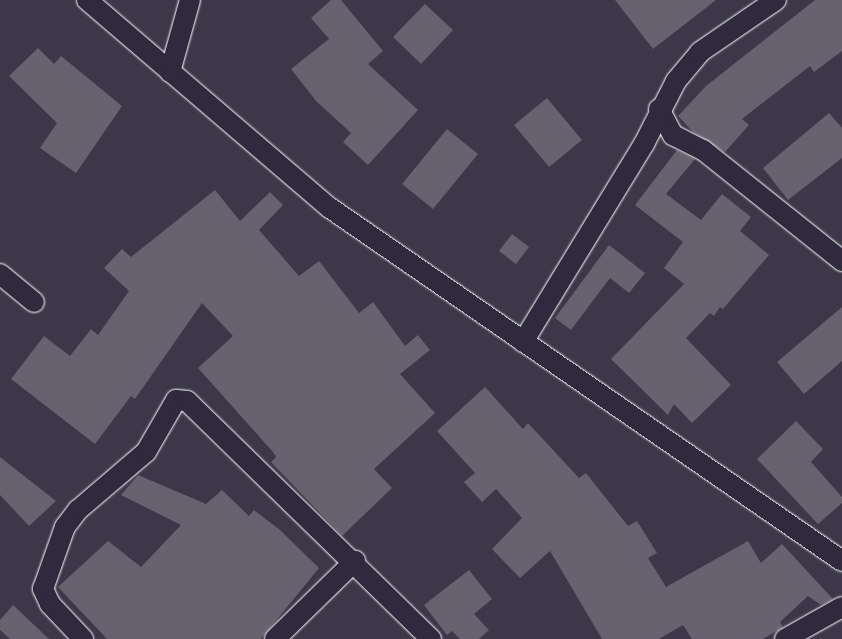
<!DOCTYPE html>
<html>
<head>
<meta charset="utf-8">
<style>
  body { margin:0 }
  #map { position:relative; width:842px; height:639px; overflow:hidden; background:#3c3749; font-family:Mynerve,sans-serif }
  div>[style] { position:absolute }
  .building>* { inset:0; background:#666270 }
  .roads { filter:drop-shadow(0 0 1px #fff) drop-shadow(0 0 1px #fff) }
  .minor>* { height:20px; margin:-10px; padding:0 10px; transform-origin:10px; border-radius:10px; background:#2f2a3d }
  span { translate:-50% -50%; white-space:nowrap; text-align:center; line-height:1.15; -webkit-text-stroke:4.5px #2f2a3d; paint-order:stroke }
</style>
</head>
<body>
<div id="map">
  <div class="building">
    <div style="clip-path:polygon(331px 0,341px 0,383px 51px,368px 64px,418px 110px,368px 165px,343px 142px,351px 133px,316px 101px,291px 69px,329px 39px,311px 18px)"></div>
    <div style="clip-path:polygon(615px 0,716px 0,653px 49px)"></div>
    <div style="clip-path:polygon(815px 0,842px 0,842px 51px,814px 72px,810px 66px,742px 119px,749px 125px,725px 152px,693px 132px,678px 116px,706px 86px)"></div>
    <div style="clip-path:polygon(425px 4px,453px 30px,421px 64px,393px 37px)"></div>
    <div style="clip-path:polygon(38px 48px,54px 64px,61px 56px,122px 106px,76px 173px,40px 148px,57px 123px,9px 76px)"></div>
    <div style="clip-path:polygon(547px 98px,582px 140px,549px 167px,514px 125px)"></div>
    <div style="clip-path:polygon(829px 113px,842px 128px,842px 158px,788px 200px,763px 168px)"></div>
    <div style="clip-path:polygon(447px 129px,478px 154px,433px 209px,402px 184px)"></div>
    <div style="clip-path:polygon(677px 150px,695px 159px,666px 194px,701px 220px,722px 194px,751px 217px,740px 231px,769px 255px,723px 309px,720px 307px,714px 316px,710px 313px,686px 338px,731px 385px,692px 423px,674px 404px,668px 415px,611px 359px,684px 284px,664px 268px,683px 242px,635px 205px)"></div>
    <div style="clip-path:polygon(215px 190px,240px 221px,270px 192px,283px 205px,259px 230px,299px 276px,319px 261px,359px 313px,373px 302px,405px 346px,418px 335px,430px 350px,400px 374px,435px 413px,374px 469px,392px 488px,342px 536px,271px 462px,276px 457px,273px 452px,198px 368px,233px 336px,202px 303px,135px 399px,131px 396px,95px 444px,11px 379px,44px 336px,70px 356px,91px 329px,98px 335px,129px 291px,104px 268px,122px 249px,131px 257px)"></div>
    <div style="clip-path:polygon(512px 234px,529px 247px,516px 264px,499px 251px)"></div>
    <div style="clip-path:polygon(609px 245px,645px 273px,629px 293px,610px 278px,571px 330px,555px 318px)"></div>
    <div style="clip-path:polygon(842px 307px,842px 361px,804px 394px,777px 362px)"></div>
    <div style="clip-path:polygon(485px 387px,523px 429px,528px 423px,579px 478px,586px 473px,628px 526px,637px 521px,657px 553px,648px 558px,666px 587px,748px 541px,761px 563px,782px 544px,833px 599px,821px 605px,808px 596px,780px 622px,783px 627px,763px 639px,692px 639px,683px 625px,659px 639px,602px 639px,550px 551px,520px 578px,492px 549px,522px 518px,496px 489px,482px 502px,464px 482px,475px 473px,437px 431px)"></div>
    <div style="clip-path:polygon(796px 421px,823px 449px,811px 462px,842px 497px,842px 503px,818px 524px,757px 459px)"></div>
    <div style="clip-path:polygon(0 457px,56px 501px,29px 526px,0 495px)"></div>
    <div style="clip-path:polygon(138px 475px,206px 504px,222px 490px,249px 516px,254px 510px,280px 530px,319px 568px,261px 639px,107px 639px,58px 587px,108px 541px,141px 567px,181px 525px,121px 495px)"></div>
    <div style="clip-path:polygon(469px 570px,492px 599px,474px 614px,489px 630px,479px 639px,460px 639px,452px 631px,447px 635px,424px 605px)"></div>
    <div style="clip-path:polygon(13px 605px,49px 639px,10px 639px,0 630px,0 620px)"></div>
  </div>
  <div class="roads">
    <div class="minor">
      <div style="left:87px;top:0;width:320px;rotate:40.6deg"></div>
      <div style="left:330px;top:208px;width:622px;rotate:34.58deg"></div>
      <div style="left:170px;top:72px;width:75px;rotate:-74.5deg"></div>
      <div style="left:659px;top:109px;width:30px;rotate:62deg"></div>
      <div style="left:673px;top:135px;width:34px;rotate:27deg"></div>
      <div style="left:703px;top:150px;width:178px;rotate:38.6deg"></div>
      <div style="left:0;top:274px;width:44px;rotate:39.5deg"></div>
      <div style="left:523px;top:342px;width:232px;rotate:-58.6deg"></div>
      <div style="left:644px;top:144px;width:71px;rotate:-63.1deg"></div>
      <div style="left:676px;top:81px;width:38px;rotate:-50deg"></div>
      <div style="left:700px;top:52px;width:92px;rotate:-34.4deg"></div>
      <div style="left:83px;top:639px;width:48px;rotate:-133.3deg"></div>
      <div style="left:50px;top:604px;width:17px;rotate:-115deg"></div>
      <div style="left:43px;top:589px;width:66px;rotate:-70.5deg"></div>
      <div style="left:65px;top:527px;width:21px;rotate:-53deg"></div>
      <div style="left:78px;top:510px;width:89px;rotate:-40.5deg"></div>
      <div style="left:146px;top:452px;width:60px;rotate:-60deg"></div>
      <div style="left:176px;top:400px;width:11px;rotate:5deg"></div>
      <div style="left:187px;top:401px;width:341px;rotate:44.3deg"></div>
      <div style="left:275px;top:639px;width:112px;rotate:-44.3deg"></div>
      <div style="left:785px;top:639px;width:65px;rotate:-29.3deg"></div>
    </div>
  </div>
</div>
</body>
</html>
